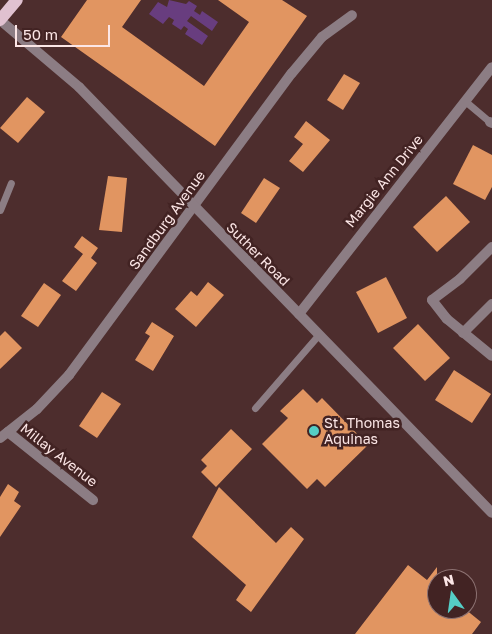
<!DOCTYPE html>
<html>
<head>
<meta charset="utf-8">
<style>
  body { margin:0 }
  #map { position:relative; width:492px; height:634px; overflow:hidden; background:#4d2d2d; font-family:"Golos Text",sans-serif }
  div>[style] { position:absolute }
  .water>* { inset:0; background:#683d7f }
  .building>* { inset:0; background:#e19561 }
  .service>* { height:7px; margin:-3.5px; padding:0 3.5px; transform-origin:3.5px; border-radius:3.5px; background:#8c7d84 }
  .minor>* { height:10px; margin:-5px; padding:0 5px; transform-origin:5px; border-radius:5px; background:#8c7d84 }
  .tertiary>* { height:10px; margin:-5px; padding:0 5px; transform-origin:5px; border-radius:5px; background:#8c7d84 }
  .primary>* { height:12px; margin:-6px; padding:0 6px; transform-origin:6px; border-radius:6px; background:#e0c1d0 }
  .dots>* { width:14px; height:14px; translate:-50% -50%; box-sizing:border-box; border:2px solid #422323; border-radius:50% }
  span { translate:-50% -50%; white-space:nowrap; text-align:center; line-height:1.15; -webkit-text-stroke:5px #422323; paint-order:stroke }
  .street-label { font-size:14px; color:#fce6e6 }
  .poi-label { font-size:14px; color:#fce6e6 }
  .left { translate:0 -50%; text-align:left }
  .north { position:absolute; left:427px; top:569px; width:50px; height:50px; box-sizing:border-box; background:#422323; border:1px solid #8c7171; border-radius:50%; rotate:346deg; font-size:14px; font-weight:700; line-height:20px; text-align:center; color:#fce6e6 }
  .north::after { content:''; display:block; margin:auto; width:18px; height:22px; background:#55cec6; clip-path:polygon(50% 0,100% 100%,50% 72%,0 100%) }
  .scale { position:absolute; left:15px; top:25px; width:95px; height:22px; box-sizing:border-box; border:2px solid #fce6e6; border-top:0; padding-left:6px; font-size:15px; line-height:18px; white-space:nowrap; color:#fce6e6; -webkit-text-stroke:4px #422323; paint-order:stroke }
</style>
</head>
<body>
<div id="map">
  <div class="water">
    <div style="clip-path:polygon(169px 0,186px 4px,189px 1px,197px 6px,194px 11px,200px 15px,202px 11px,218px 22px,212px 31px,191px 16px,187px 21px,208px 36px,202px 45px,185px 34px,188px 29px,184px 26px,181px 30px,172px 24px,174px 20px,169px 17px,163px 24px,149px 14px,158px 2px,167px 7px)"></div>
  </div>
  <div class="building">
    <div style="clip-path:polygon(87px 0,141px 0,122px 27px,204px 86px,249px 22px,218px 0,282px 0,307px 16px,215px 146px,61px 37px)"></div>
    <div style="clip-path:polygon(344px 74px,360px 83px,343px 110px,327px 100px)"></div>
    <div style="clip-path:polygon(27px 97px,45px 112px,18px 143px,0 128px)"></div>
    <div style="clip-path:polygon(306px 121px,330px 140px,303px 172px,289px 161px,303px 144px,294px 137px)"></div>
    <div style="clip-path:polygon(473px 145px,492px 155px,492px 187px,485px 200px,453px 184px)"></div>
    <div style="clip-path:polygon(108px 176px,127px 178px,122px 232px,99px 230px)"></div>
    <div style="clip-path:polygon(264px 178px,280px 188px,256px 223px,241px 213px)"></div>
    <div style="clip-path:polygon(446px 196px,470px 222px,437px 252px,413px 227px)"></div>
    <div style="clip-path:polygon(82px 236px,98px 248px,91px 258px,97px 263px,76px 291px,62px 281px,83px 254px,74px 247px)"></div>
    <div style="clip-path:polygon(386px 277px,407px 318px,378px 333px,356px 292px)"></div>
    <div style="clip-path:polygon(208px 282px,224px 295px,196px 327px,175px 309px,191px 291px,197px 296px)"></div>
    <div style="clip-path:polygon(44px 283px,61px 295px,38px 327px,21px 316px)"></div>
    <div style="clip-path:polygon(152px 322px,174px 336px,153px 371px,135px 360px,150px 336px,145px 333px)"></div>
    <div style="clip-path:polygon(418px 324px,450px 358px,425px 381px,393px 348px)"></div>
    <div style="clip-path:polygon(5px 331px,22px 348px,0 369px,0 336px)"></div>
    <div style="clip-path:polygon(454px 370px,491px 394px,472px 423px,435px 400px)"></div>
    <div style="clip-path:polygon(303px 389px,317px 403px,322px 398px,368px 445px,325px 487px,317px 479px,307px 489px,262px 444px,288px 418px,280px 411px)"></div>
    <div style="clip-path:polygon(102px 392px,121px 404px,97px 438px,79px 426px)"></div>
    <div style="clip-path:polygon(231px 429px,252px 449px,216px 487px,201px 472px,207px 466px,201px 460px)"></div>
    <div style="clip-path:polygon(8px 484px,19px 492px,14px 501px,21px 506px,0 537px,0 497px)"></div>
    <div style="clip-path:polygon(219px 487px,276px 543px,291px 527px,304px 539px,251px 612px,236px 600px,246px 585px,192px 537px)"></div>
    <div style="clip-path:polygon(408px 565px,427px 580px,437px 567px,437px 609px,465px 609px,481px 622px,472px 634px,355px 634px)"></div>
  </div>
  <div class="service">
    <div style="left:465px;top:101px;width:33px;rotate:40deg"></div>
    <div style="left:0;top:210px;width:29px;rotate:-68deg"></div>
    <div style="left:255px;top:408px;width:98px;rotate:-49.1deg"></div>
  </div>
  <div class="minor">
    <div style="left:490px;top:122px;width:2px;rotate:27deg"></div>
    <div style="left:492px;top:247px;width:45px;rotate:135deg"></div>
    <div style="left:460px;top:279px;width:35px;rotate:143deg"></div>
    <div style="left:432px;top:300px;width:24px;rotate:52deg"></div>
    <div style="left:447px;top:319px;width:58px;rotate:39.4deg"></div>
    <div style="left:299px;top:314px;width:313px;rotate:-52deg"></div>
    <div style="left:463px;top:333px;width:41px;rotate:-45deg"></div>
    <div style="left:8px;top:432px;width:109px;rotate:38.7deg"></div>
    <div style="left:0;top:438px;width:47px;rotate:-38.1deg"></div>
    <div style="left:37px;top:409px;width:47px;rotate:-46.7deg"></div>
    <div style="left:69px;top:375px;width:375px;rotate:-53.6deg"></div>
    <div style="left:292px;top:73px;width:47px;rotate:-50.2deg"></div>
    <div style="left:322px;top:37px;width:37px;rotate:-36deg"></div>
  </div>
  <div class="tertiary">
    <div style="left:0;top:20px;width:104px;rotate:40.3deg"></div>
    <div style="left:79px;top:87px;width:593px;rotate:45.89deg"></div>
  </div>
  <div class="primary">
    <div style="left:0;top:20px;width:26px;rotate:-50deg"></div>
  </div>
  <div class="dots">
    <div style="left:314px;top:431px;background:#55cec6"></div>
  </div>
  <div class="street-label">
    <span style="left:384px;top:181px;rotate:-51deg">Margie Ann Drive</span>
    <span style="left:167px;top:220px;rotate:-54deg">Sandburg Avenue</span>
    <span style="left:258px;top:254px;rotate:45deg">Suther Road</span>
    <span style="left:59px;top:455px;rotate:38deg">Millay Avenue</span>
  </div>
  <div class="poi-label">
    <span class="left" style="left:324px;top:431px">St. Thomas<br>Aquinas</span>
  </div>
  <div class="north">N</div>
  <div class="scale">50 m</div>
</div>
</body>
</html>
